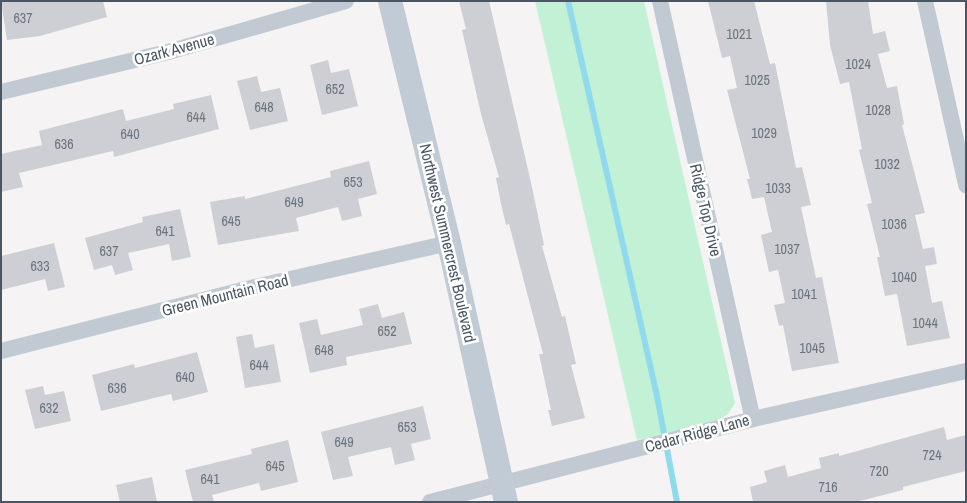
<!DOCTYPE html>
<html>
<head>
<meta charset="utf-8">
<style>
  body { margin:0 }
  #map { position:relative; width:967px; height:503px; overflow:hidden; background:#f5f3f3; font-family:"Archivo Narrow",sans-serif }
  div>[style] { position:absolute }
  .green>* { inset:0; background:#c3f1d5 }
  .stream>* { height:6px; margin:-3px; padding:0 3px; transform-origin:3px; border-radius:3px; background:#90daee }
  .building>* { inset:0; background:#cdcfd5 }
  .street>* { height:16px; margin:-8px; padding:0 8px; transform-origin:8px; border-radius:8px; background:#c1cad2 }
  .secondary>* { height:24px; margin:-12px; padding:0 12px; transform-origin:12px; border-radius:12px; background:#c1cbd6 }
  span { translate:-50% -50%; white-space:nowrap; text-align:center; line-height:1.15; -webkit-text-stroke:5px #fff; paint-order:stroke }
  .number-label { font-size:14px; color:#6b747e }
  .number-label span { -webkit-text-stroke-width:0 }
  .street-label { font-size:16px; color:#4a5661 }
  .frame { position:absolute; inset:0; border:2px solid #4a5661; pointer-events:none }
</style>
</head>
<body>
<div id="map">
  <div class="green">
    <div style="clip-path:polygon(535px 1px,644px 1px,735px 403px,728px 414px,717px 421px,637px 440px)"></div>
  </div>
  <div class="stream">
    <div style="left:568px;top:1px;width:400px;rotate:77.3deg"></div>
    <div style="left:656px;top:391px;width:113px;rotate:79.3deg"></div>
  </div>
  <div class="building">
    <div style="clip-path:polygon(1px 1px,103px 1px,107px 17px,40px 36px,7px 40px)"></div>
    <div style="clip-path:polygon(459px 1px,489px 1px,532px 187px,544px 245px,542px 246px,562px 317px,565px 316px,576px 364px,571px 365px,585px 418px,552px 426px,548px 410px,551px 410px,539px 354px,543px 354px,509px 224px,506px 225px,501px 204px,496px 178px,499px 177px,481px 114px,462px 30px,466px 29px)"></div>
    <div style="clip-path:polygon(708px 1px,754px 1px,770px 64px,775px 63px,796px 168px,802px 167px,811px 205px,801px 207px,816px 278px,822px 277px,839px 363px,792px 371px,783px 325px,779px 326px,774px 305px,785px 303px,778px 270px,769px 272px,761px 235px,772px 232px,764px 197px,752px 199px,747px 179px,750px 179px,727px 90px,737px 88px,730px 56px,722px 58px)"></div>
    <div style="clip-path:polygon(826px 1px,868px 1px,873px 34px,885px 31px,890px 51px,878px 54px,887px 88px,897px 86px,904px 124px,902px 125px,925px 213px,915px 215px,923px 249px,934px 247px,937px 264px,925px 266px,932px 303px,942px 301px,950px 338px,907px 346px,897px 294px,885px 296px,877px 257px,880px 257px,867px 204px,872px 203px,859px 150px,862px 149px,849px 82px,840px 84px,830px 45px)"></div>
    <div style="clip-path:polygon(328px 60px,331px 73px,349px 69px,358px 106px,322px 115px,310px 65px)"></div>
    <div style="clip-path:polygon(257px 76px,261px 92px,280px 88px,288px 121px,250px 130px,237px 81px)"></div>
    <div style="clip-path:polygon(211px 95px,219px 129px,114px 157px,113px 151px,19px 173px,23px 187px,1px 192px,1px 154px,42px 145px,39px 131px,123px 109px,126px 121px,174px 109px,173px 104px)"></div>
    <div style="clip-path:polygon(369px 161px,377px 194px,358px 199px,362px 216px,342px 221px,338px 207px,296px 218px,299px 231px,218px 245px,210px 202px,245px 196px,245px 199px,331px 177px,330px 171px)"></div>
    <div style="clip-path:polygon(180px 209px,191px 257px,172px 261px,169px 244px,128px 253px,133px 270px,115px 275px,112px 265px,94px 270px,85px 238px,143px 222px,142px 217px)"></div>
    <div style="clip-path:polygon(54px 243px,65px 287px,48px 291px,45px 279px,1px 290px,1px 256px)"></div>
    <div style="clip-path:polygon(378px 304px,382px 318px,404px 312px,412px 344px,346px 357px,347px 365px,310px 373px,299px 323px,317px 319px,321px 335px,363px 325px,359px 309px)"></div>
    <div style="clip-path:polygon(252px 334px,255px 348px,274px 344px,281px 382px,245px 388px,236px 337px)"></div>
    <div style="clip-path:polygon(197px 352px,208px 392px,173px 401px,171px 394px,101px 411px,92px 375px,134px 364px,135px 368px)"></div>
    <div style="clip-path:polygon(43px 386px,45px 395px,64px 391px,71px 421px,35px 429px,25px 390px)"></div>
    <div style="clip-path:polygon(423px 406px,431px 439px,411px 444px,415px 460px,395px 465px,391px 447px,348px 457px,353px 476px,333px 480px,321px 432px)"></div>
    <div style="clip-path:polygon(944px 427px,947px 440px,966px 435px,966px 471px,903px 487px,903px 490px,856px 502px,753px 502px,750px 487px,767px 482px,764px 471px,785px 465px,788px 477px,821px 468px,819px 458px,839px 453px,839px 456px)"></div>
    <div style="clip-path:polygon(288px 440px,298px 482px,261px 491px,259px 483px,212px 495px,214px 502px,193px 502px,185px 470px,252px 454px,251px 449px)"></div>
    <div style="clip-path:polygon(152px 477px,157px 502px,120px 502px,116px 485px)"></div>
  </div>
  <div class="street">
    <div style="left:660px;top:1px;width:428px;rotate:77.5deg"></div>
    <div style="left:925px;top:1px;width:189px;rotate:77.4deg"></div>
    <div style="left:1px;top:92px;width:172px;rotate:-13.5deg"></div>
    <div style="left:168px;top:52px;width:185px;rotate:-16deg"></div>
    <div style="left:1px;top:351px;width:249px;rotate:-14.2deg"></div>
    <div style="left:242px;top:290px;width:212px;rotate:-12.8deg"></div>
    <div style="left:430px;top:502px;width:333px;rotate:-14.4deg"></div>
    <div style="left:753px;top:419px;width:218px;rotate:-12.7deg"></div>
  </div>
  <div class="secondary">
    <div style="left:390px;top:1px;width:249px;rotate:76.3deg"></div>
    <div style="left:449px;top:243px;width:265px;rotate:77.6deg"></div>
  </div>
  <div class="number-label">
    <span style="left:23px;top:18px">637</span>
    <span style="left:739px;top:34px">1021</span>
    <span style="left:858px;top:64px">1024</span>
    <span style="left:757px;top:80px">1025</span>
    <span style="left:335px;top:89px">652</span>
    <span style="left:264px;top:107px">648</span>
    <span style="left:878px;top:110px">1028</span>
    <span style="left:196px;top:117px">644</span>
    <span style="left:764px;top:133px">1029</span>
    <span style="left:130px;top:134px">640</span>
    <span style="left:64px;top:144px">636</span>
    <span style="left:887px;top:164px">1032</span>
    <span style="left:353px;top:182px">653</span>
    <span style="left:778px;top:188px">1033</span>
    <span style="left:294px;top:202px">649</span>
    <span style="left:231px;top:221px">645</span>
    <span style="left:894px;top:224px">1036</span>
    <span style="left:165px;top:231px">641</span>
    <span style="left:787px;top:249px">1037</span>
    <span style="left:109px;top:251px">637</span>
    <span style="left:40px;top:266px">633</span>
    <span style="left:904px;top:277px">1040</span>
    <span style="left:804px;top:294px">1041</span>
    <span style="left:925px;top:323px">1044</span>
    <span style="left:387px;top:331px">652</span>
    <span style="left:812px;top:348px">1045</span>
    <span style="left:324px;top:350px">648</span>
    <span style="left:259px;top:365px">644</span>
    <span style="left:185px;top:377px">640</span>
    <span style="left:117px;top:388px">636</span>
    <span style="left:49px;top:408px">632</span>
    <span style="left:407px;top:427px">653</span>
    <span style="left:344px;top:442px">649</span>
    <span style="left:932px;top:455px">724</span>
    <span style="left:275px;top:466px">645</span>
    <span style="left:879px;top:471px">720</span>
    <span style="left:210px;top:479px">641</span>
    <span style="left:828px;top:487px">716</span>
  </div>
  <div class="street-label">
    <span style="left:174px;top:49px;rotate:-15deg">Ozark Avenue</span>
    <span style="left:706px;top:210px;rotate:77deg">Ridge Top Drive</span>
    <span style="left:448px;top:243px;rotate:77deg">Northwest Summercrest Boulevard</span>
    <span style="left:225px;top:295px;rotate:-14deg">Green Mountain Road</span>
    <span style="left:697px;top:433px;rotate:-15deg">Cedar Ridge Lane</span>
  </div>
  <div class="frame"></div>
</div>
</body>
</html>
